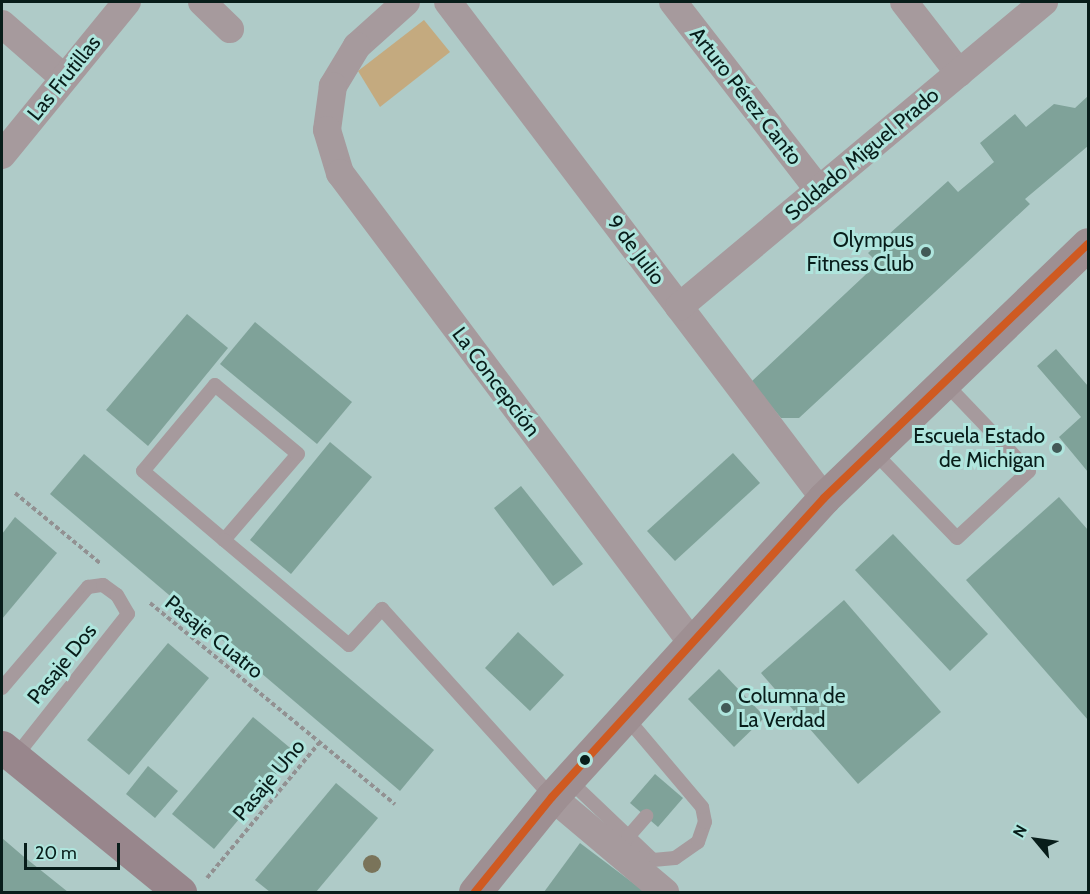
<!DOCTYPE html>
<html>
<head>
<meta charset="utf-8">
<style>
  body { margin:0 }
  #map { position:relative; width:1090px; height:894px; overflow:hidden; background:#afcbc8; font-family:Cabin,sans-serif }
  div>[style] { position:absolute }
  .green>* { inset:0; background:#c4aa7f }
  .building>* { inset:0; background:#7fa299 }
  .path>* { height:4px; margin-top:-2px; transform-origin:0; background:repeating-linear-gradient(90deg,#929192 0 4.5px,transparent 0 7.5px) }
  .lane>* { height:14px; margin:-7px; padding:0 7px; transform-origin:7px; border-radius:7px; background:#a69a9d }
  .street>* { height:28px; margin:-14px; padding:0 14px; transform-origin:14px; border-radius:14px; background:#a69a9d }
  .secondary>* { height:33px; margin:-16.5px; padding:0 16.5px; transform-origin:16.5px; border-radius:16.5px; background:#9e8f92 }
  .primary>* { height:33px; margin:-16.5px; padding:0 16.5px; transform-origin:16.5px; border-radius:16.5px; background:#98868c }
  .bus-1>* { height:8px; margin:-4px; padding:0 4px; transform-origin:4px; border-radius:4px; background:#cf5a21 }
  .trees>* { width:18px; height:18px; margin:-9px; border-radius:50%; background:#7a745a }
  .dots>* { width:16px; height:16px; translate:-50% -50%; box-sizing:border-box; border:3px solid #afe5dd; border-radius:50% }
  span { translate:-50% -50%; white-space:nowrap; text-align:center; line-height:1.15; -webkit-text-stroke:6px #afe5dd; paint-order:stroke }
  .street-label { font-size:21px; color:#081d1a }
  .poi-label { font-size:21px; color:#081d1a }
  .right { translate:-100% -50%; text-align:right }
  .left { translate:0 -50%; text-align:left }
  .frame { position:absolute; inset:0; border:3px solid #081d1a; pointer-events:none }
  .north { position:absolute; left:1006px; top:810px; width:60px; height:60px; -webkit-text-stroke:4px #afe5dd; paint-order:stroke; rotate:299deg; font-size:16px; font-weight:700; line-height:24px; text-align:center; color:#081d1a }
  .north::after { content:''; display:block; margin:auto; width:21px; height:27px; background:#081d1a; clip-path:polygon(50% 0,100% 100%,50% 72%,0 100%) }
  .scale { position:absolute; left:24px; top:843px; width:96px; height:27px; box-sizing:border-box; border:3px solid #081d1a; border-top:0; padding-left:8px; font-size:18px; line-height:21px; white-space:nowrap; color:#081d1a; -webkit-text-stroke:4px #afe5dd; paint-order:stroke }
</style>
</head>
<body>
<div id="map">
  <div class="green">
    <div style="clip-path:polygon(424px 20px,450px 52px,380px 107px,358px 71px)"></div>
  </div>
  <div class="building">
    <div style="clip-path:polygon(1088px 96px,1088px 146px,1025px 199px,1030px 204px,799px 418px,781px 418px,751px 382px,878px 263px,868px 253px,948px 181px,958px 192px,994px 162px,980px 143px,1015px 114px,1026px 127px,1054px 104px,1075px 108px)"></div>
    <div style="clip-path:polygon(187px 314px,228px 348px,148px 446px,106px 410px)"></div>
    <div style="clip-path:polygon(255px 322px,352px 402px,317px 444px,220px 364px)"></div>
    <div style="clip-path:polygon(1056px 349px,1088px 386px,1088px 472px,1059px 437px,1081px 417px,1037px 366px)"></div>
    <div style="clip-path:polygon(330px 442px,372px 477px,291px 574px,250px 540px)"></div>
    <div style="clip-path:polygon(733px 453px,760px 483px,675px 561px,647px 531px)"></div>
    <div style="clip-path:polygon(84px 454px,434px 750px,400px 791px,50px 494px)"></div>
    <div style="clip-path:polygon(521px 486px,583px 564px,553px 586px,494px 508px)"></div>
    <div style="clip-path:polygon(1059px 497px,1088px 530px,1088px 720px,966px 580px)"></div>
    <div style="clip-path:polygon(15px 517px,57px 553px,2px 619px,2px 534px)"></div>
    <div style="clip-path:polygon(893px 534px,988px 634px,950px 671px,855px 570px)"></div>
    <div style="clip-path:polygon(844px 600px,941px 712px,858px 784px,761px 673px)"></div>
    <div style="clip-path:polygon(518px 632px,564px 675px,530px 711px,485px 668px)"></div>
    <div style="clip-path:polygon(168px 643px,209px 678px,129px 775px,87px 740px)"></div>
    <div style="clip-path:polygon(719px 669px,765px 717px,734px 747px,688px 699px)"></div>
    <div style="clip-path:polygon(253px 717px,295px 752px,214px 849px,172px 814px)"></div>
    <div style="clip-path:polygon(148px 766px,178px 791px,155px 818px,126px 794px)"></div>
    <div style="clip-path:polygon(655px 774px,683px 798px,658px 827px,630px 803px)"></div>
    <div style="clip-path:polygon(336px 783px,378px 818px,316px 892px,270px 892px,255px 880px)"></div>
    <div style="clip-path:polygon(2px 838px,23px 856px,68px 892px,2px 892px)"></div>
    <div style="clip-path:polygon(580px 843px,645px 892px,544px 892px)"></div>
  </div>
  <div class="path">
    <div style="left:15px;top:493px;width:110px;rotate:39.5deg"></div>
    <div style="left:150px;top:603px;width:317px;rotate:39.4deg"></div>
    <div style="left:207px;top:878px;width:175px;rotate:-50.3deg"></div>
  </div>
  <div class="lane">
    <div style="left:872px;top:450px;width:122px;rotate:46deg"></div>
    <div style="left:957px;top:538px;width:98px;rotate:-42.9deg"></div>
    <div style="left:1029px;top:471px;width:124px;rotate:-133.7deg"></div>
    <div style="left:224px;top:540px;width:113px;rotate:-49.3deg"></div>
    <div style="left:298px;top:454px;width:108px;rotate:-140.3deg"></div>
    <div style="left:215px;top:385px;width:112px;rotate:129.9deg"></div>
    <div style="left:143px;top:471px;width:106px;rotate:40.4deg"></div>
    <div style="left:224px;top:540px;width:163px;rotate:40deg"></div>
    <div style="left:349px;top:645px;width:49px;rotate:-47.5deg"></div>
    <div style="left:382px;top:609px;width:253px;rotate:47.9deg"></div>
    <div style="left:2px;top:688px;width:133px;rotate:-49.6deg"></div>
    <div style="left:88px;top:587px;width:15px;rotate:-8deg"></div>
    <div style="left:103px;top:585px;width:17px;rotate:36deg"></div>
    <div style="left:117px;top:595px;width:22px;rotate:60deg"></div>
    <div style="left:128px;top:614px;width:182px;rotate:128.3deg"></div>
    <div style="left:569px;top:780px;width:116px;rotate:43.6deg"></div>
    <div style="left:653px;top:860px;width:22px;rotate:-5deg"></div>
    <div style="left:675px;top:858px;width:28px;rotate:-35deg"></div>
    <div style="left:698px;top:842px;width:21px;rotate:-71deg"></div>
    <div style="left:705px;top:822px;width:15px;rotate:-101deg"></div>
    <div style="left:702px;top:807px;width:118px;rotate:-130.2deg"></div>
    <div style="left:628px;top:837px;width:28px;rotate:-49deg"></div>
  </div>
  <div class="street">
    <div style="left:202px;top:2px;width:39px;rotate:44deg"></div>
    <div style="left:406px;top:2px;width:66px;rotate:138.1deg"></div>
    <div style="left:357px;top:46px;width:47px;rotate:121deg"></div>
    <div style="left:333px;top:86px;width:44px;rotate:97.8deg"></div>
    <div style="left:327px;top:130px;width:45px;rotate:73.2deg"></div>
    <div style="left:340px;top:173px;width:587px;rotate:53.17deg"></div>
    <div style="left:448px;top:2px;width:622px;rotate:52.84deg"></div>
    <div style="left:673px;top:2px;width:238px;rotate:52.2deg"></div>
    <div style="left:904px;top:2px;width:90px;rotate:52.2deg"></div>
    <div style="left:2px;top:24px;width:82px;rotate:41.1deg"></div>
    <div style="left:2px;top:155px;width:198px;rotate:-50.8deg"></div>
    <div style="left:679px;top:307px;width:476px;rotate:-39.9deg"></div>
    <div style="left:552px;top:797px;width:148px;rotate:40.1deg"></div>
  </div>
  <div class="secondary">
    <div style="left:475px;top:892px;width:122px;rotate:-51deg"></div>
    <div style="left:552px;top:797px;width:404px;rotate:-47.7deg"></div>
    <div style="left:824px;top:498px;width:366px;rotate:-43.9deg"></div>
  </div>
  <div class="primary">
    <div style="left:2px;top:747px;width:230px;rotate:39.2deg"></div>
  </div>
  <div class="bus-1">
    <div style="left:475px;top:892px;width:122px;rotate:-51deg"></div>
    <div style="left:552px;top:797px;width:404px;rotate:-47.7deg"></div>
    <div style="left:824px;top:498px;width:366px;rotate:-43.9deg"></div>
  </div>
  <div class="trees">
    <div style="left:372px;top:864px"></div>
  </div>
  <div class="dots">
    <div style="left:926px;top:252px;background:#425a57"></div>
    <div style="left:1057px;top:448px;background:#425a57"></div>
    <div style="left:726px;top:708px;background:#425a57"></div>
    <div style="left:585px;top:760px;background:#081d1a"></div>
  </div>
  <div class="street-label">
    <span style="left:64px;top:78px;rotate:-51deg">Las Frutillas</span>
    <span style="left:746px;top:96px;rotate:52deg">Arturo Pérez Canto</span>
    <span style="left:862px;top:154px;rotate:-40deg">Soldado Miguel Prado</span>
    <span style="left:636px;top:250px;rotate:53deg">9 de Julio</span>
    <span style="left:496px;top:382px;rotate:53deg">La Concepción</span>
    <span style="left:214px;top:637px;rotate:39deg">Pasaje Cuatro</span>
    <span style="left:62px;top:664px;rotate:-51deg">Pasaje Dos</span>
    <span style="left:269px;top:780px;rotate:-50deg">Pasaje Uno</span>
  </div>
  <div class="poi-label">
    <span class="right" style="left:914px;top:252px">Olympus<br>Fitness Club</span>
    <span class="right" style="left:1045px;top:448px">Escuela Estado<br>de Michigan</span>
    <span class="left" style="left:738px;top:708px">Columna de<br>La Verdad</span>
  </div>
  <div class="frame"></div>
  <div class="north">N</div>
  <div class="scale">20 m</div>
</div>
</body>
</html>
